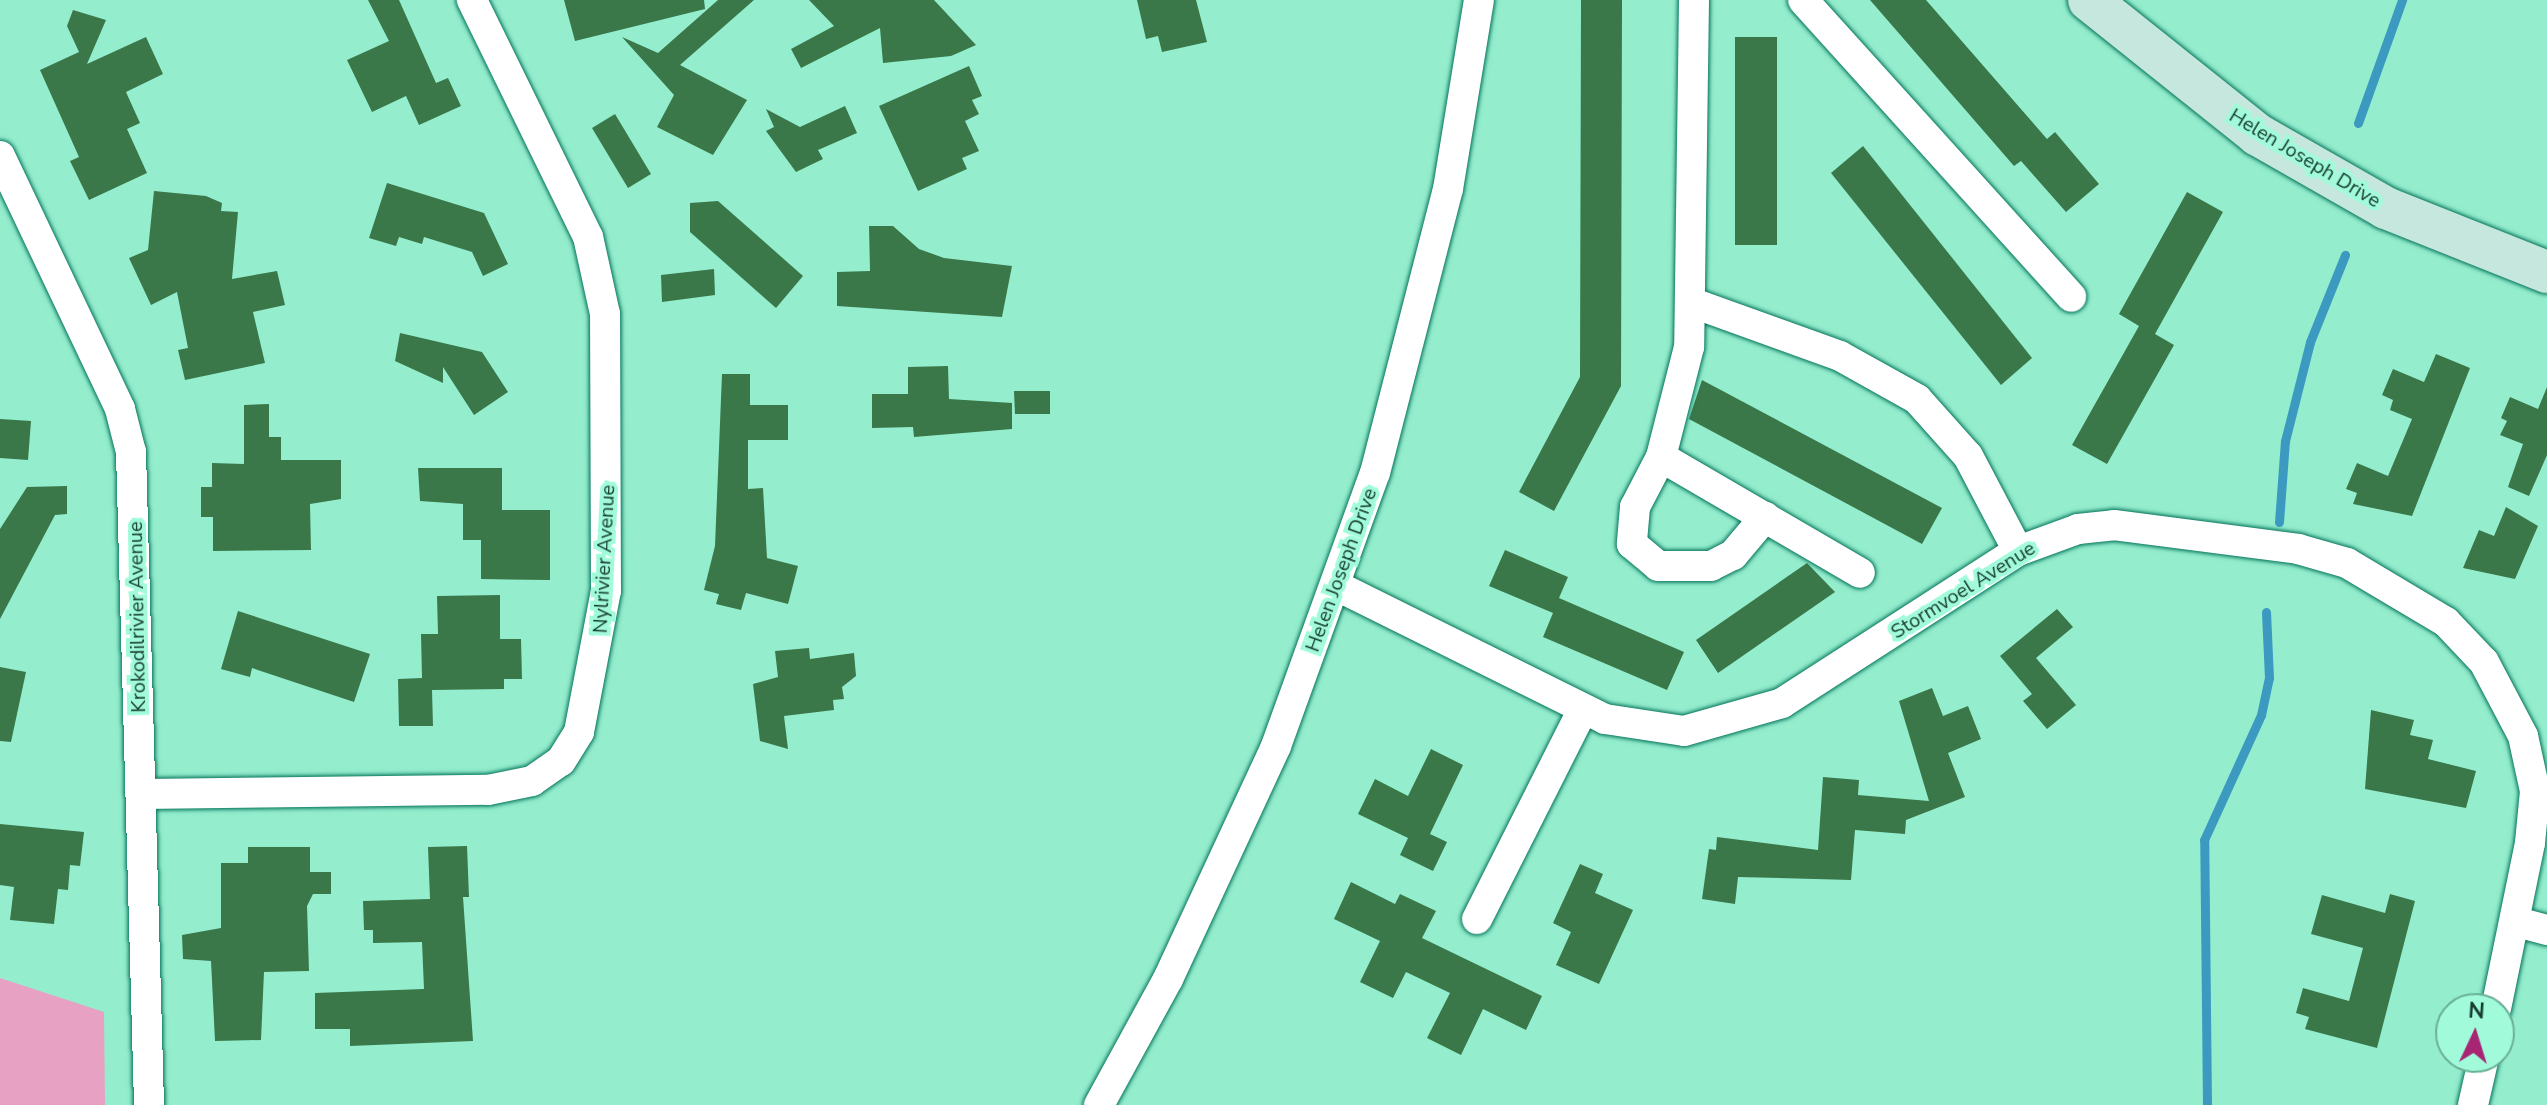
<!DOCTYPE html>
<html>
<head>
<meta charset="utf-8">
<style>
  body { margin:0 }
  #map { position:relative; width:2547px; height:1105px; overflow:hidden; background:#94eece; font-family:"Nunito Sans",sans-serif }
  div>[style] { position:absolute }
  .green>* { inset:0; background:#e7a1c2 }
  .stream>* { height:9px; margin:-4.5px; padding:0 4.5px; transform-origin:4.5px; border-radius:4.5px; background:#3c99c0 }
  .building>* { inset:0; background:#3a7749 }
  .roads { filter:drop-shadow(0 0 2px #047359) drop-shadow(0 0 2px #047359) }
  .street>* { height:30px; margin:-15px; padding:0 15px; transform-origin:15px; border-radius:15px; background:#fff }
  .secondary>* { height:42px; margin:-21px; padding:0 21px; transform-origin:21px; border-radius:21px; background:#c6e7dd }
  span { translate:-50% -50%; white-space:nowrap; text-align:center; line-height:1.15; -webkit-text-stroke:8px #a1fbdb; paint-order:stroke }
  .street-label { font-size:20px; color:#173d31 }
  .north { position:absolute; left:2435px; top:993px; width:80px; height:80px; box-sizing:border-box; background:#a1fbdb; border:2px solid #6aaf97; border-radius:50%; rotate:4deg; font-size:22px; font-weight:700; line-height:32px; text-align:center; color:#173d31 }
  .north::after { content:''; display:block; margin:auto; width:28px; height:36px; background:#a72572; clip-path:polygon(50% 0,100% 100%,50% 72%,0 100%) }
</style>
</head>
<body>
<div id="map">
  <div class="green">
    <div style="clip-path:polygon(0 978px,104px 1012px,105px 1105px,0 1105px)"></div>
  </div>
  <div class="stream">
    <div style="left:2358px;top:123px;width:131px;rotate:-70.3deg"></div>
    <div style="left:2279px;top:522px;width:81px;rotate:-85.8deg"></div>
    <div style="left:2285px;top:441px;width:102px;rotate:-75.8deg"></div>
    <div style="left:2310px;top:342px;width:94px;rotate:-68.1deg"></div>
    <div style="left:2207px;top:1105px;width:265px;rotate:-90.6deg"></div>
    <div style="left:2204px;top:840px;width:137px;rotate:-65.5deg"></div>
    <div style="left:2261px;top:715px;width:38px;rotate:-78deg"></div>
    <div style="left:2269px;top:678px;width:66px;rotate:-92.6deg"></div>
  </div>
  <div class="building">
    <div style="clip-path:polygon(368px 0,399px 0,436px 83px,448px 78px,461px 106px,419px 125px,406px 96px,372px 112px,347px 60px,389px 41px)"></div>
    <div style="clip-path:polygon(564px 0,704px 0,705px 9px,575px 41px)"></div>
    <div style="clip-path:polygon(718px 0,754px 0,680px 65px,747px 100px,713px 155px,657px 127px,674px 95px,622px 37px,658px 53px)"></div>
    <div style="clip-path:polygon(809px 0,934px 0,976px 45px,951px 56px,883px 63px,880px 28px,801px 68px,791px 49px,834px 26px)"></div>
    <div style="clip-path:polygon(1137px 0,1196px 0,1207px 42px,1162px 52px,1158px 36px,1146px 39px)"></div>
    <div style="clip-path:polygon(1581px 0,1622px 0,1621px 386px,1554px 511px,1519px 492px,1580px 377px)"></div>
    <div style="clip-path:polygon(1870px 0,1926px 0,2047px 139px,2055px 132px,2099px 184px,2066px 212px,2021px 161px,2014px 166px)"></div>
    <div style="clip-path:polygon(73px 10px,106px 20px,87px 64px,146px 37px,163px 74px,126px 92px,140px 123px,127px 129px,147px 173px,89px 200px,70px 161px,79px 157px,40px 70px,79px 52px,67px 26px)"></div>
    <div style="clip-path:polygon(1735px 37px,1777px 37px,1777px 245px,1735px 245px)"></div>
    <div style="clip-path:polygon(969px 66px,982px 96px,972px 100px,979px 114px,965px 121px,979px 151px,962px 158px,967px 169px,918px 191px,879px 106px)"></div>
    <div style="clip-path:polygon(845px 106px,857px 133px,818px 150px,823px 159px,796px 172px,766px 131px,774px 127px,766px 109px,800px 127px)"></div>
    <div style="clip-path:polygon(615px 114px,651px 174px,628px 188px,592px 128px)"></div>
    <div style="clip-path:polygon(1863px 146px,2032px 358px,2001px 385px,1831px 173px)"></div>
    <div style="clip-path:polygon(387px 183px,484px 213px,508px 264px,483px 276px,472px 252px,424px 237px,422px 244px,399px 237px,396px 246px,369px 238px)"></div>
    <div style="clip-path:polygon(154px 191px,206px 196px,222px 203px,221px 211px,238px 212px,232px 279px,277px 271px,285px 305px,253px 312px,265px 363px,185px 380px,178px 350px,188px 348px,177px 292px,151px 305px,129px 258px,148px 250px)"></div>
    <div style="clip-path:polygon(2187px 192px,2223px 212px,2155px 334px,2174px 345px,2107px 464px,2072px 445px,2139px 326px,2119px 314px)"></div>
    <div style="clip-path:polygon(718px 201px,803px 276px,776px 308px,690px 232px,690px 203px)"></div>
    <div style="clip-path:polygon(869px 226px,893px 226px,919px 249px,944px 258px,1012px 266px,1002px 317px,837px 306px,837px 272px,870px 271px)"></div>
    <div style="clip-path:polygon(714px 269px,715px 295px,662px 302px,661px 275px)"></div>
    <div style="clip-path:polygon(400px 333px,482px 352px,508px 392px,474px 415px,443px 367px,443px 383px,395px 361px)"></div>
    <div style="clip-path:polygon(2436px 354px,2470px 368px,2412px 516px,2353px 504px,2357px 493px,2346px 489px,2357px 463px,2388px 476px,2412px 419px,2390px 410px,2393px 400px,2382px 395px,2393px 369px,2424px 382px)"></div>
    <div style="clip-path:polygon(948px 366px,949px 399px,1012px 403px,1012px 429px,914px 437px,913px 427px,872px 428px,872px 394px,908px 394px,908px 367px)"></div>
    <div style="clip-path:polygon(722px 374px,750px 374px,750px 405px,788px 405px,788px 440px,748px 440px,748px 489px,763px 488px,767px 558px,798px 566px,788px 604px,746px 593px,741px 610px,716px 604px,719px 594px,704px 590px,715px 546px)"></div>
    <div style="clip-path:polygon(1702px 380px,1942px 508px,1922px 544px,1689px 419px)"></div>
    <div style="clip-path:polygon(2547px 387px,2547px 455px,2529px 496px,2508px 487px,2523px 444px,2500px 435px,2507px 421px,2501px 418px,2510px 397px,2538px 409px)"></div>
    <div style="clip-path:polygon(1014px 391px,1050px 391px,1050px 414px,1015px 414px)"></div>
    <div style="clip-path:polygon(269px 404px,269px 437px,281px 437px,281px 460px,341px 460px,341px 499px,310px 504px,311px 550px,213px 551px,213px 517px,201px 517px,201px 487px,212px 487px,212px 463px,244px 464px,244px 405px)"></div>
    <div style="clip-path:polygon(0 419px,31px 421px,28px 460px,0 458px)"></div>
    <div style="clip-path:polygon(418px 468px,502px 468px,502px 510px,550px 510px,550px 580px,481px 579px,481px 540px,463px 540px,463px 504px,420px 501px)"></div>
    <div style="clip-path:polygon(67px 486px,67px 514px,55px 515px,0 619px,0 529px,27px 487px)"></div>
    <div style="clip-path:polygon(2506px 507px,2538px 526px,2515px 579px,2463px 568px,2479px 530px,2494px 536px)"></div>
    <div style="clip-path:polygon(1505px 550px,1568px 577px,1559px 598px,1684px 652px,1667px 690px,1543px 637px,1553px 613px,1489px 586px)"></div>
    <div style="clip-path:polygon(1807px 563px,1835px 592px,1718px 673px,1696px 640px)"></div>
    <div style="clip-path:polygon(500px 595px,500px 639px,521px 639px,522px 679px,504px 679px,504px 689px,432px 690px,433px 726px,399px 726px,398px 679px,422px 678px,421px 634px,438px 634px,437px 596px)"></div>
    <div style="clip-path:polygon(2057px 609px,2073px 627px,2036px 658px,2076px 705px,2047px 729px,2023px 701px,2032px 694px,2000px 656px)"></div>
    <div style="clip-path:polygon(238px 611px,370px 654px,354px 702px,252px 668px,250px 677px,221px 669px)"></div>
    <div style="clip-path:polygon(809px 648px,810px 659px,854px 653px,856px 676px,842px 687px,844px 699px,833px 700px,834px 710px,784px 716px,788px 749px,760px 741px,753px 684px,778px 677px,775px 651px)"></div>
    <div style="clip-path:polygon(0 667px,26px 672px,11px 742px,0 741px)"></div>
    <div style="clip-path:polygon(1932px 688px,1943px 716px,1968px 706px,1981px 739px,1948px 753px,1965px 797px,1906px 820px,1905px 834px,1855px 830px,1851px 880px,1738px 877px,1735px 904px,1702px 899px,1709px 849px,1716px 850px,1717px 837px,1818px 850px,1823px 777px,1859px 780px,1858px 795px,1929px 801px,1899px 701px)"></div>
    <div style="clip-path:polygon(2371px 710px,2414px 720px,2410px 735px,2433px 740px,2428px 759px,2476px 771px,2466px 808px,2365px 789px)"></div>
    <div style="clip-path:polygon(1431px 749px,1463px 765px,1430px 834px,1447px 842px,1433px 871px,1400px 855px,1408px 838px,1358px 814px,1375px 779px,1408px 796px)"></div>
    <div style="clip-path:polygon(0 824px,84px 832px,80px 866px,70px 865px,68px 890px,58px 889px,54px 924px,10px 920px,14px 887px,0 885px)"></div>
    <div style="clip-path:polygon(467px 846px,469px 897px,463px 897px,473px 1041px,350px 1046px,350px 1029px,315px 1029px,315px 993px,424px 989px,422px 942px,373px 943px,373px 930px,364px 930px,363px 901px,430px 899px,428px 847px)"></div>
    <div style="clip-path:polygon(248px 847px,310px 847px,310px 872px,331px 872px,331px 894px,313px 894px,307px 906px,309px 971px,264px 972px,261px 1040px,215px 1041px,211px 961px,183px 959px,182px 935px,221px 928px,221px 863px,248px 863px)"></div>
    <div style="clip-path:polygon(1580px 864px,1603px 874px,1595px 893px,1633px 910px,1599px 984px,1556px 965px,1571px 932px,1553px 923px)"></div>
    <div style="clip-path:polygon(1351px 882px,1395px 904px,1400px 894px,1436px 911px,1422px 938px,1542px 996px,1526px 1030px,1483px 1009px,1461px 1055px,1427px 1038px,1450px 993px,1406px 972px,1393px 998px,1360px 982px,1380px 941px,1334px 919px)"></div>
    <div style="clip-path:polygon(2390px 894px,2415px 901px,2377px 1048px,2305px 1029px,2309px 1017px,2296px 1013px,2303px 988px,2349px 1001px,2363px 948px,2311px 934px,2322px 895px,2385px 913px)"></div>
  </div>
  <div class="roads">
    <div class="street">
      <div style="left:1694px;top:0;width:347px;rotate:90.8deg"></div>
      <div style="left:1689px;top:347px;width:114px;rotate:104.3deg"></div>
      <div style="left:1661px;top:457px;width:56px;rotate:117.5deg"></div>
      <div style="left:1635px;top:507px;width:37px;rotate:95deg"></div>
      <div style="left:1632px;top:544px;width:34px;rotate:40deg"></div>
      <div style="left:1658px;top:566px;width:53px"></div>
      <div style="left:1711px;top:566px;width:25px;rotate:-27deg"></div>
      <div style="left:1733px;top:555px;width:50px;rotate:-49.9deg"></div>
      <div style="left:1803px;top:0;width:400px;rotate:47.9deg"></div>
      <div style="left:0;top:156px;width:280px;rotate:64.6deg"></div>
      <div style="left:120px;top:409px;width:44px;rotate:75.7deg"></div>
      <div style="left:131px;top:452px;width:653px;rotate:88.42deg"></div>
      <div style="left:1693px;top:303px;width:156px;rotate:19.8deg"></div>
      <div style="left:1840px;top:356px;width:88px;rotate:29.2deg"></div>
      <div style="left:1917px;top:399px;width:76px;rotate:48.2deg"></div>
      <div style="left:1968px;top:456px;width:107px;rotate:62.2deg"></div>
      <div style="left:1661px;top:457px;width:230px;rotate:30.2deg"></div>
      <div style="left:1337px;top:586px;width:299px;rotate:26.4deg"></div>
      <div style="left:1605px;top:719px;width:80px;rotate:8.6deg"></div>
      <div style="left:1684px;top:731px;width:102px;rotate:-15.9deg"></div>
      <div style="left:1782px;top:703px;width:281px;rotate:-32.8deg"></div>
      <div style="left:2018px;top:551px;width:64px;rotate:-20.1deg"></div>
      <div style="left:2078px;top:529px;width:36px;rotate:-6deg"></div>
      <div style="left:2114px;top:525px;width:186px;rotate:7.4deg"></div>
      <div style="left:2298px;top:549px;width:51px;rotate:15.9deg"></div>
      <div style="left:2347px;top:563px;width:115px;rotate:30.8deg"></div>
      <div style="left:2446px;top:622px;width:55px;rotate:46.5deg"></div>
      <div style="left:2484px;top:662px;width:84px;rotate:62.2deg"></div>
      <div style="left:2523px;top:736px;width:56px;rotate:77.7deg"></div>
      <div style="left:2535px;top:791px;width:52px;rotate:95.5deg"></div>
      <div style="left:2530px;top:843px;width:169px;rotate:101.6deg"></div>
      <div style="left:142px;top:794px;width:346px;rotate:-0.7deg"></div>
      <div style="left:488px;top:790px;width:45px;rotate:-11.6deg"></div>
      <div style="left:532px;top:781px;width:35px;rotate:-35deg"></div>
      <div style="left:561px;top:761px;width:34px;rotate:-58deg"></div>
      <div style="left:579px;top:732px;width:144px;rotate:-79.2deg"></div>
      <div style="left:606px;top:591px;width:277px;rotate:-90.2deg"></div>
      <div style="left:605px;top:314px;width:79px;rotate:-102.4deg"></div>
      <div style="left:588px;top:237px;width:264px;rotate:-116.1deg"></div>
      <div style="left:1477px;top:919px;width:235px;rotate:-63.2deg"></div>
      <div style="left:2517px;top:922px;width:31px;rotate:15deg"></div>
      <div style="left:1099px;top:1105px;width:144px;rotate:-61.3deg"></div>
      <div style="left:1168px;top:979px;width:257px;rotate:-65.1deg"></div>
      <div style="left:1276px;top:746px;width:290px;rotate:-70.1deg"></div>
      <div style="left:1375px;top:473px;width:293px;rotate:-75.6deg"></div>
      <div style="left:1448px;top:189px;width:192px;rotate:-80.7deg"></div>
      <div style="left:2473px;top:1105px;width:49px;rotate:-77.1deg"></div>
    </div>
    <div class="secondary">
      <div style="left:2089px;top:0;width:216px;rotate:38.6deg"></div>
      <div style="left:2258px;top:135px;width:147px;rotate:29.7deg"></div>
      <div style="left:2386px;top:208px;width:173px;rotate:21.7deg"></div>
    </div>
  </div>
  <div class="street-label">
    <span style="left:2305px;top:158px;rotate:31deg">Helen Joseph Drive</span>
    <span style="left:604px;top:559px;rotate:-87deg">Nylrivier Avenue</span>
    <span style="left:1341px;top:570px;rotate:-70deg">Helen Joseph Drive</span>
    <span style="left:1963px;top:590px;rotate:-32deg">Stormvoel Avenue</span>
    <span style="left:137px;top:617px;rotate:-91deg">Krokodilrivier Avenue</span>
  </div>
  <div class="north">N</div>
</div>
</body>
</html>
